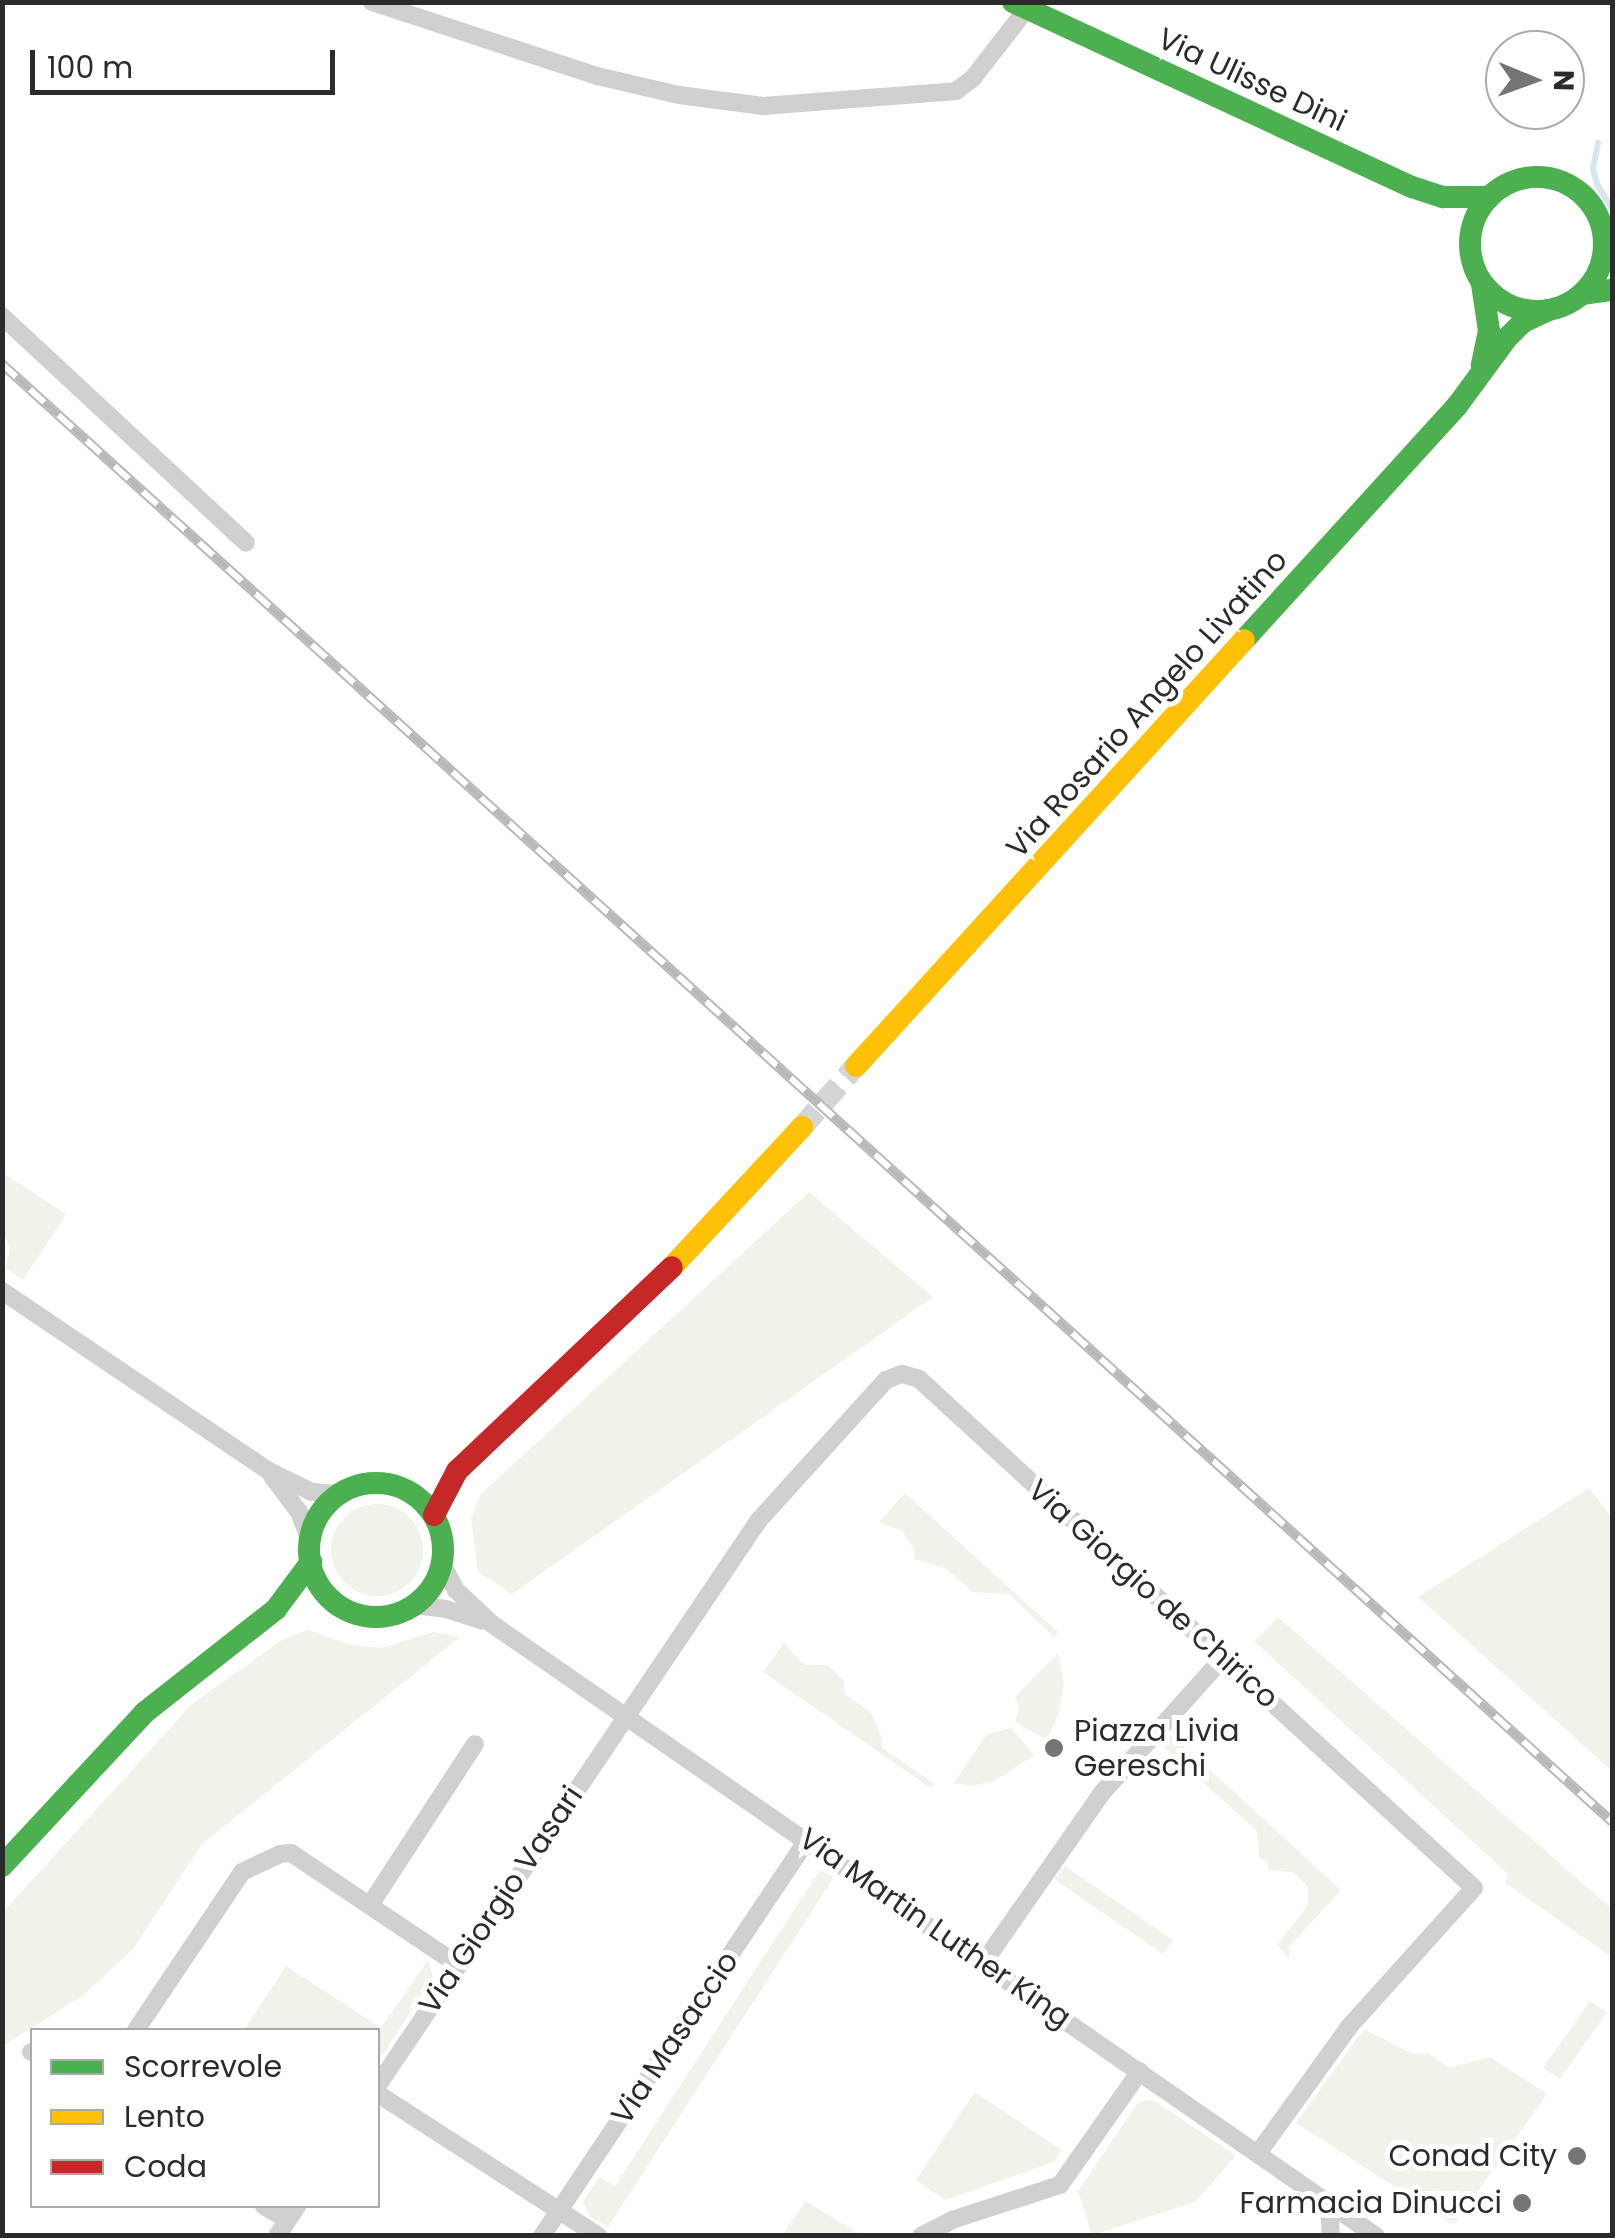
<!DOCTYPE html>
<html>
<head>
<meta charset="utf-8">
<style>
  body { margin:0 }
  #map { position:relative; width:1615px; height:2238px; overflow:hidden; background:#fff; font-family:Poppins,sans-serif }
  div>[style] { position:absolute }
  .green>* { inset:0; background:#eff3ea }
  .round { border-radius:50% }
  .stream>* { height:6px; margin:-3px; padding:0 3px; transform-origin:3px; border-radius:3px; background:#d5e6f1 }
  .secondary-tunnel>* { height:22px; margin-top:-11px; transform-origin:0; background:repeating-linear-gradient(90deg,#d5d5d5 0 22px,transparent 0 33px) }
  .street>* { height:18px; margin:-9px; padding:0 9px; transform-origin:9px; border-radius:9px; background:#d0d0d0 }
  .fast>* { height:22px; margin:-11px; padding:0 11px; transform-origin:11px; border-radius:11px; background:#4caf50 }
  .fast>.ring { margin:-11px; padding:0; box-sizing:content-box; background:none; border:22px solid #4caf50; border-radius:50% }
  .slow>* { height:22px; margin:-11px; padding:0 11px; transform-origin:11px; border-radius:11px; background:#ffc107 }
  .jam>* { height:22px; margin:-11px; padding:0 11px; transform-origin:11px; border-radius:11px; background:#c62828 }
  .rail>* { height:10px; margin-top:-5px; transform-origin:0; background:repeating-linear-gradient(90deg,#fff 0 19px,#b8b8b8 0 38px); box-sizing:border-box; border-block:2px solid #b8b8b8 }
  .dots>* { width:28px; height:28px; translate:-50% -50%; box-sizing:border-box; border:5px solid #fff; border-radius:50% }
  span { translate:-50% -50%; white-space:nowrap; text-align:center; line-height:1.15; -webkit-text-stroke:10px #fff; paint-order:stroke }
  .street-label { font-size:30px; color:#2b2b2b }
  .poi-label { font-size:30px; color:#2b2b2b }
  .left { translate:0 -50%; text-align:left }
  .right { translate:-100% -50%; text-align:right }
  .frame { position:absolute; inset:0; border:5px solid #2b2b2b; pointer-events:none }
  .legend { position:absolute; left:30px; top:2028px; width:350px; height:180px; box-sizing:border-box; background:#fff; border:2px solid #aaa; margin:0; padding:12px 18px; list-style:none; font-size:30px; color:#2b2b2b }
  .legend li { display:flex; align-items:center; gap:20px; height:50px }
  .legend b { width:50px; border:2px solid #aaa }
  .north { position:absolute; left:1485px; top:30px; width:100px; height:100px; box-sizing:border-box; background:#fff; border:2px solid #aaa; border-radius:50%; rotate:91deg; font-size:28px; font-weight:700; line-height:40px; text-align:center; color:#2b2b2b }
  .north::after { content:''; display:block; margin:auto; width:35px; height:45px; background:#757575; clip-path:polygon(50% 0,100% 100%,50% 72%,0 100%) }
  .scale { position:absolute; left:30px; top:50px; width:305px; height:45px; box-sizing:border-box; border:5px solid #2b2b2b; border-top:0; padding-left:12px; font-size:30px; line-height:35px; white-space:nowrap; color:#2b2b2b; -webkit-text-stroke:8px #fff; paint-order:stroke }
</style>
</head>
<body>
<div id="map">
  <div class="green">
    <div style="clip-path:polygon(3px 1173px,66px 1214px,23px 1280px,5px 1268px,10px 1250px,3px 1231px)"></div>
    <div style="clip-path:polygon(809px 1192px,933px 1297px,512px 1594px,478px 1572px,471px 1518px,481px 1494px)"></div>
    <div style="clip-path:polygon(1589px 1488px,1612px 1517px,1612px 1771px,1418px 1597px)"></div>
    <div style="clip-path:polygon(905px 1493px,1058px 1632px,1054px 1637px,1009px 1594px,973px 1592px,945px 1568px,914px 1559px,914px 1549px,902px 1531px,879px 1522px)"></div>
    <div class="round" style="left:331px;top:1504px;width:92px;height:92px"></div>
    <div style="clip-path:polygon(1278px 1617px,1612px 1909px,1612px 1957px,1504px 1882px,1509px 1875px,1254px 1641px)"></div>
    <div style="clip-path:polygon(308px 1630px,350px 1645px,381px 1648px,434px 1632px,460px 1637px,202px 1844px,133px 1949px,84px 1995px,3px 2046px,3px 1912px,192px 1704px,282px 1640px)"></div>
    <div style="clip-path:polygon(784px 1643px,804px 1665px,827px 1665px,833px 1670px,844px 1681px,844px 1693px,871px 1713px,882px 1738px,882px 1748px,935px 1784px,932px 1789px,763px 1672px)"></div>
    <div style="clip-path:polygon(1058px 1653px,1064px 1683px,1058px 1715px,1047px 1740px,1015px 1722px,1019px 1709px,1015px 1697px)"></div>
    <div style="clip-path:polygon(1011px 1728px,1034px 1755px,994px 1781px,971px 1786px,954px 1783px,987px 1734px)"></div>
    <div style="clip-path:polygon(1172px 1735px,1341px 1890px,1289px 1947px,1289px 1958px,1277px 1945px,1308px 1905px,1308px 1887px,1293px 1872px,1268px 1870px,1267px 1862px,1259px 1857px,1257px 1831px,1162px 1745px)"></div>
    <div style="clip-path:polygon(1065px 1866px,1173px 1940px,1163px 1954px,1055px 1880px)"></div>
    <div style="clip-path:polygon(820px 1870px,834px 1877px,608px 2227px,590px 2217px,583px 2202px,599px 2177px,615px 2186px)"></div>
    <div style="clip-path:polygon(428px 1960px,433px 1977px,378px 2062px,378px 2030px,244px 2030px,286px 1966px,381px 2028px)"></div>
    <div style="clip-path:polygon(1590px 2001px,1607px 2012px,1560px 2079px,1543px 2068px)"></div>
    <div style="clip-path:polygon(1364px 2029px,1412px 2054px,1428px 2053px,1449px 2068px,1490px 2057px,1547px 2094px,1454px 2225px,1296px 2123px)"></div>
    <div style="clip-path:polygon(975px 2092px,1062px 2150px,1054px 2162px,945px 2200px,916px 2180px)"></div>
    <div style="clip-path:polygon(1146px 2100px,1155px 2101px,1236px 2156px,1195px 2202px,1092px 2235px,1078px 2191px,1137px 2104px)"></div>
    <div style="clip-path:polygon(806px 2201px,861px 2235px,782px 2235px)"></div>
  </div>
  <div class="stream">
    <div style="left:1598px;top:143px;width:26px;rotate:101deg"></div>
    <div style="left:1593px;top:169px;width:16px;rotate:75deg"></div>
    <div style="left:1597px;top:184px;width:29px;rotate:59deg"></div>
  </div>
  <div class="secondary-tunnel">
    <div style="left:802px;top:1127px;width:81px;rotate:-48.5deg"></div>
  </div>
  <div class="street">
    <div style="left:372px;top:2px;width:237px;rotate:18.2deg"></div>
    <div style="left:597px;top:76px;width:84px;rotate:13deg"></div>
    <div style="left:679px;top:95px;width:85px;rotate:7.5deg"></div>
    <div style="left:763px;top:106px;width:194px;rotate:-4.4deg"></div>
    <div style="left:956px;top:91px;width:21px;rotate:-37deg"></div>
    <div style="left:973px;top:78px;width:96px;rotate:-52.2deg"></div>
    <div style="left:2px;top:316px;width:333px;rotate:42.9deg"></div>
    <div style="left:2px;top:1291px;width:322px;rotate:34deg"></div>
    <div style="left:269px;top:1471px;width:48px;rotate:26deg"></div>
    <div style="left:312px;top:1492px;width:27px;rotate:4deg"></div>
    <div style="left:272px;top:1476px;width:45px;rotate:53.1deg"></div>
    <div style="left:299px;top:1512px;width:30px;rotate:69deg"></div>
    <div style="left:442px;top:1564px;width:30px;rotate:62deg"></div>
    <div style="left:456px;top:1590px;width:50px;rotate:43.4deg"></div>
    <div style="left:492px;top:1624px;width:1075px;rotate:34.7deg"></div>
    <div style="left:414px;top:1605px;width:32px;rotate:7deg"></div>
    <div style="left:446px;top:1609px;width:38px;rotate:18deg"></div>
    <div style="left:370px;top:1905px;width:192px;rotate:-56.9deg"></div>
    <div style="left:984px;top:1962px;width:205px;rotate:-55.1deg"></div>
    <div style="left:1101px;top:1794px;width:183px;rotate:-48.1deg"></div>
    <div style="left:136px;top:2030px;width:190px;rotate:-56.1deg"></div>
    <div style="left:242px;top:1872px;width:42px;rotate:-25.3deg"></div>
    <div style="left:280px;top:1854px;width:11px;rotate:-5deg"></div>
    <div style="left:291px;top:1853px;width:201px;rotate:33.8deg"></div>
    <div style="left:31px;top:2052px;width:1px"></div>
    <div style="left:378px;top:2085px;width:681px;rotate:-56.01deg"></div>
    <div style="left:759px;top:1520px;width:189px;rotate:-47.8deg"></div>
    <div style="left:886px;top:1380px;width:17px;rotate:-21deg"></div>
    <div style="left:902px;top:1374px;width:18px;rotate:16deg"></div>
    <div style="left:919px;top:1379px;width:753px;rotate:42.52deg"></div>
    <div style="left:1474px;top:1888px;width:187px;rotate:132deg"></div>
    <div style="left:1349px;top:2027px;width:155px;rotate:125.8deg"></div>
    <div style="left:378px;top:2094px;width:262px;rotate:32.8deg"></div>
    <div style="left:1329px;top:2202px;width:34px;rotate:87deg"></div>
    <div style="left:264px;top:2206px;width:27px;rotate:31deg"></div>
    <div style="left:277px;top:2236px;width:36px;rotate:-56deg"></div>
    <div style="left:542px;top:2236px;width:476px;rotate:-56.2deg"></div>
    <div style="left:921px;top:2236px;width:35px;rotate:-27deg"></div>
    <div style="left:952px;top:2220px;width:114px;rotate:-18deg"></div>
    <div style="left:1060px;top:2185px;width:139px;rotate:-54.9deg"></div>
  </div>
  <div class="fast">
    <div style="left:1013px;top:2px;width:440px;rotate:24.9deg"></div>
    <div style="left:1412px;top:187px;width:33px;rotate:18deg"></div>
    <div style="left:1443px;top:197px;width:46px"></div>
    <div class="ring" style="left:1470px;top:177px;width:112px;height:112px"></div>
    <div style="left:1482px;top:284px;width:48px;rotate:81.5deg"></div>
    <div style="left:1489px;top:331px;width:35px;rotate:102deg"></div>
    <div style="left:1582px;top:294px;width:30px;rotate:-8deg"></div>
    <div style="left:1244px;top:640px;width:316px;rotate:-47.7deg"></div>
    <div style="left:1457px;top:406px;width:84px;rotate:-53.7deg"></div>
    <div style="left:1507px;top:338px;width:23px;rotate:-45deg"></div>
    <div style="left:1523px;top:322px;width:29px;rotate:-25deg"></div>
    <div class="ring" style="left:309px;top:1483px;width:112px;height:112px"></div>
    <div style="left:2px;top:1866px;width:209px;rotate:-47.1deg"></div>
    <div style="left:144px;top:1713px;width:168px;rotate:-38.2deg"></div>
    <div style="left:276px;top:1609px;width:59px;rotate:-53.3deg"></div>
  </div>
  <div class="slow">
    <div style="left:856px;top:1066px;width:576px;rotate:-47.67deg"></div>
    <div style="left:672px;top:1267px;width:191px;rotate:-47.1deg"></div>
  </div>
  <div class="jam">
    <div style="left:434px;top:1515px;width:50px;rotate:-62.4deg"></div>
    <div style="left:457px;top:1471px;width:296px;rotate:-43.5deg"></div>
  </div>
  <div class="rail">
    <div style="left:2px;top:364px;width:2172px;rotate:42.16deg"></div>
  </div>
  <div class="dots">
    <div style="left:1054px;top:1748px;background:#757575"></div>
    <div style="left:1577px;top:2156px;background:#757575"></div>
    <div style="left:1522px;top:2203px;background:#757575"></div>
  </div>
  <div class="street-label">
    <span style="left:1252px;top:80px;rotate:25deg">Via Ulisse Dini</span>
    <span style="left:1147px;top:704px;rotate:-48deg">Via Rosario Angelo Livatino</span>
    <span style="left:1153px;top:1594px;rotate:42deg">Via Giorgio de Chirico</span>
    <span style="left:501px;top:1900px;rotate:-56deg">Via Giorgio Vasari</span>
    <span style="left:935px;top:1928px;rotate:35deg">Via Martin Luther King</span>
    <span style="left:675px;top:2038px;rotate:-56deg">Via Masaccio</span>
  </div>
  <div class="poi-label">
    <span class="left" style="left:1074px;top:1748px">Piazza Livia<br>Gereschi</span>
    <span class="right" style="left:1557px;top:2156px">Conad City</span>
    <span class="right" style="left:1502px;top:2203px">Farmacia Dinucci</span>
  </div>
  <div class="frame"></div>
  <ul class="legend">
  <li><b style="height:12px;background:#4caf50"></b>Scorrevole</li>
  <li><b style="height:12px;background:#ffc107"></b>Lento</li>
  <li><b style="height:12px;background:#c62828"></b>Coda</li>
  </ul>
  <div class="north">N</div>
  <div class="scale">100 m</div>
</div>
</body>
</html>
